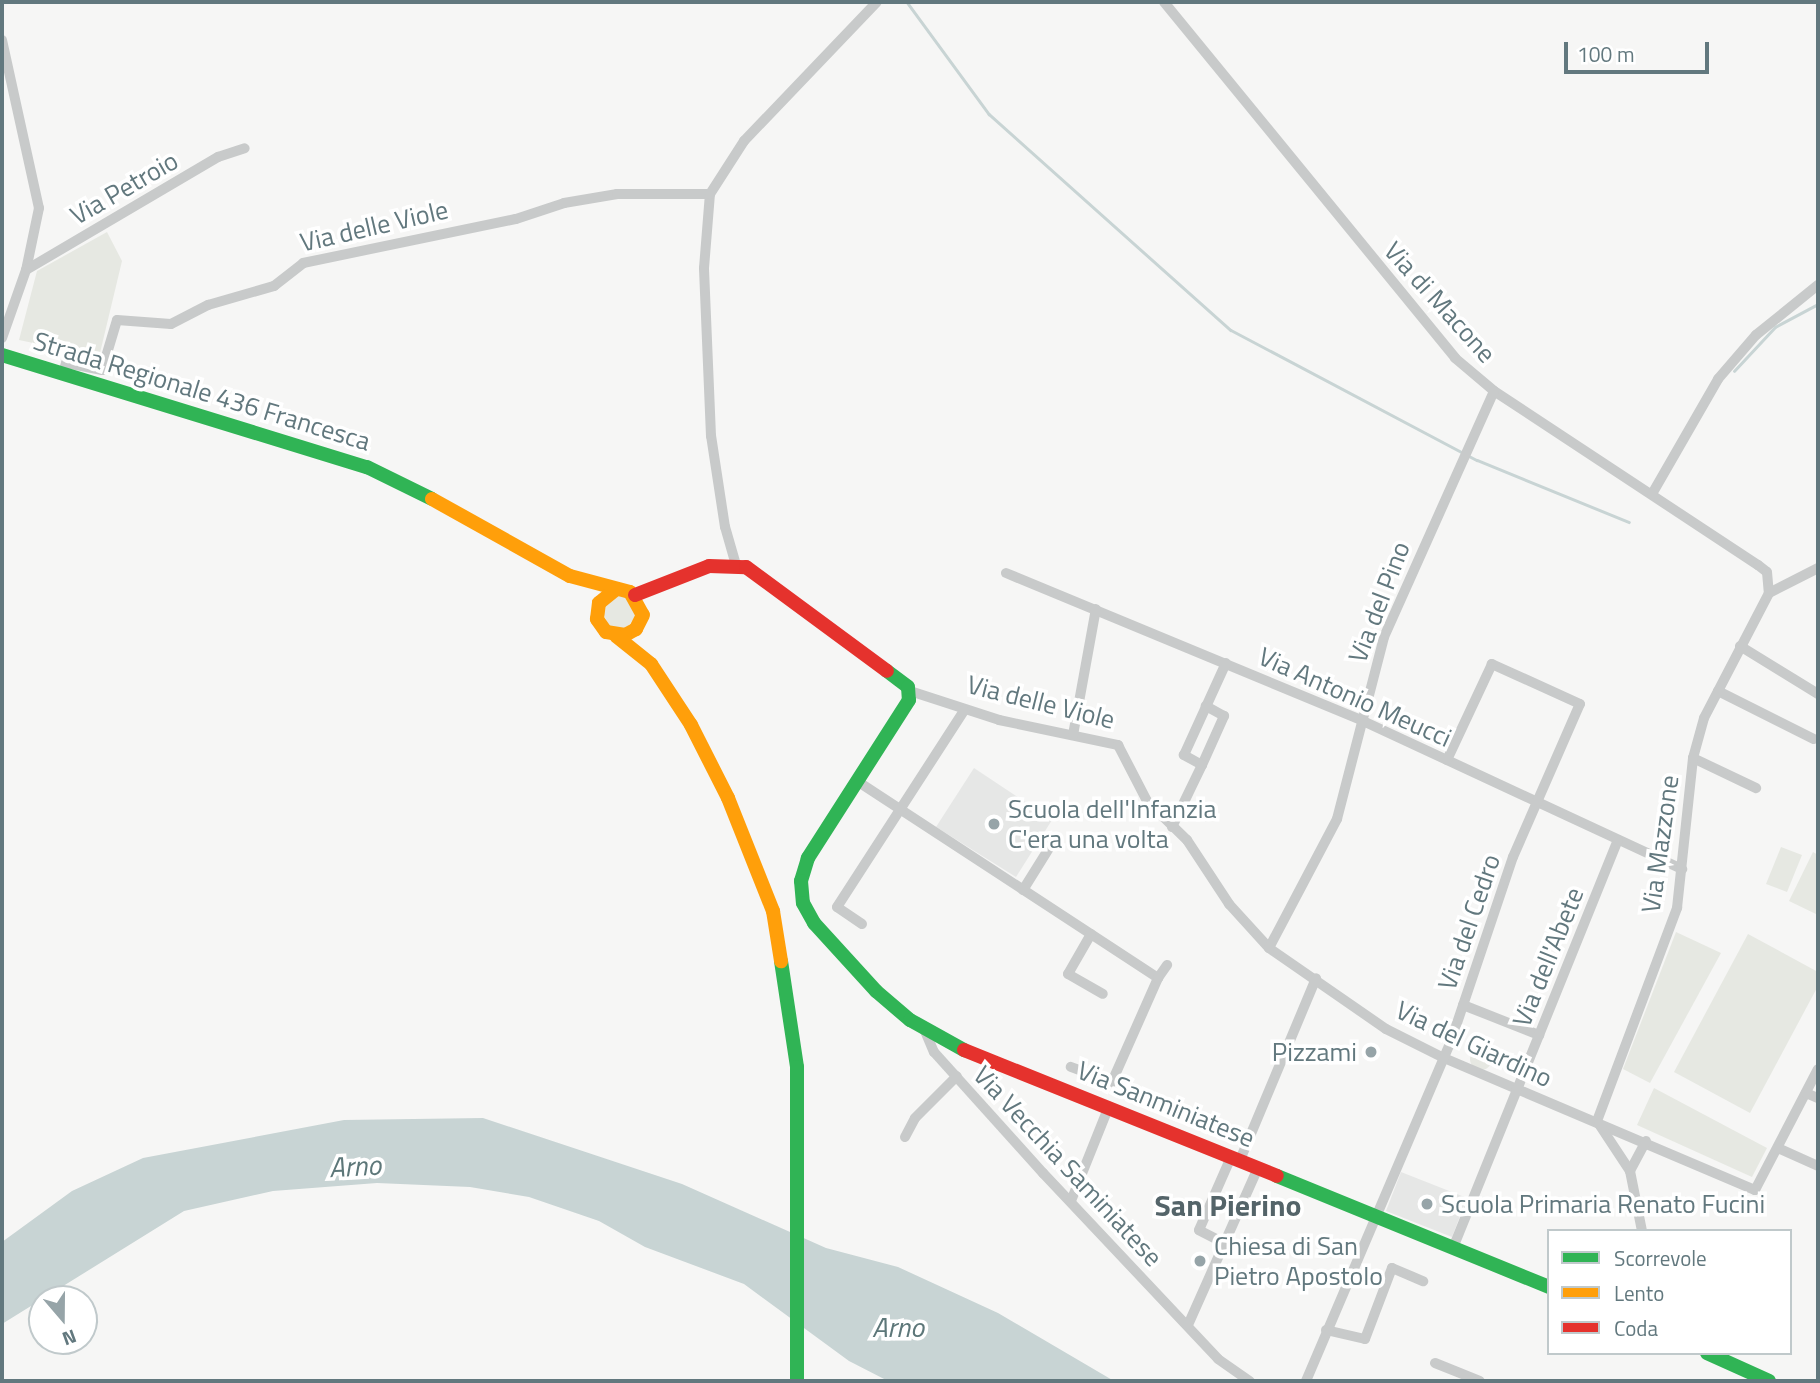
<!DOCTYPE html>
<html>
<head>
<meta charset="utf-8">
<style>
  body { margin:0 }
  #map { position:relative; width:1820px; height:1383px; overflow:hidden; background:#f6f6f5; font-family:"Titillium Web",sans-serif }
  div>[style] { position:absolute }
  .built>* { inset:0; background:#e6e7e6 }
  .green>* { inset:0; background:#e6e8e2 }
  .round { border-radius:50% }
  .water>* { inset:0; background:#c8d4d4 }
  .stream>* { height:2.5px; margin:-1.25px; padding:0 1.25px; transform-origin:1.25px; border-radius:1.25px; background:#c8d4d4 }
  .street>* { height:10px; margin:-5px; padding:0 5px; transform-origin:5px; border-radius:5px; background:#c8caca }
  .fast>* { height:14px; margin:-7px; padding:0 7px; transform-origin:7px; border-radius:7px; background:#30b455 }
  .slow>* { height:14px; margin:-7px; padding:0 7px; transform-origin:7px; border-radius:7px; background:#ff9f0a }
  .jam>* { height:14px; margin:-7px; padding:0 7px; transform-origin:7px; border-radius:7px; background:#e5322d }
  .dots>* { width:19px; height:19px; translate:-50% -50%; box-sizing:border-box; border:4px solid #fff; border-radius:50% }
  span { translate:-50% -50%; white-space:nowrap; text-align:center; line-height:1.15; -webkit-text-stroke:7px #fff; paint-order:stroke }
  .street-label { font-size:26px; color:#62787e }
  .poi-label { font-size:26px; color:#62787e }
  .left { translate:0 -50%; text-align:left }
  .right { translate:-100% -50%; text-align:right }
  .water-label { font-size:28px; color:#5d7779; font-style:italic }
  .quarter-label { font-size:30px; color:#546469; font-weight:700 }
  .frame { position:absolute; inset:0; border:4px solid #62787e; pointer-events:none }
  .legend { position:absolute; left:1547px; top:1229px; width:245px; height:126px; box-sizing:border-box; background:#fff; border:2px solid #c0c9cb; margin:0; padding:9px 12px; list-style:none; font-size:21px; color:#62787e }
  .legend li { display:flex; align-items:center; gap:14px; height:35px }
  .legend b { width:35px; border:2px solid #c0c9cb }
  .north { position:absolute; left:28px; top:1285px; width:70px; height:70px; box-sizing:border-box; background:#fff; border:2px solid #c0c9cb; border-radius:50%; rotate:160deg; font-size:19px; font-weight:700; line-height:28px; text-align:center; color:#62787e }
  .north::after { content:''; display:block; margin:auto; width:24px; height:32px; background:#96a4a8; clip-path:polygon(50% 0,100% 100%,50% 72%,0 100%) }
  .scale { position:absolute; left:1564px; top:42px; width:145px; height:32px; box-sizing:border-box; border:4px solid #62787e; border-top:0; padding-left:9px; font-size:21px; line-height:24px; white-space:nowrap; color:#62787e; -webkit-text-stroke:5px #fff; paint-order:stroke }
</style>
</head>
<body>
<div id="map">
  <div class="built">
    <div style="clip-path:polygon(974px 768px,1052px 820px,1016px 877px,936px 827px)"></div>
    <div style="clip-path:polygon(1401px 1172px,1467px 1198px,1452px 1237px,1386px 1211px)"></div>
  </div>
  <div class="green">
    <div style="clip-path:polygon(107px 232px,122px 261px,99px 357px,19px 340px,37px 271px)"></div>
    <div style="clip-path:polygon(618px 595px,631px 599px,637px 614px,626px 629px,608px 626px,602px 608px)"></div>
    <div style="clip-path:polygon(1781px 847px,1802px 855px,1787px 892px,1766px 884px)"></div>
    <div style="clip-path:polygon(1813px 852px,1818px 855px,1818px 915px,1789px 901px)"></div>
    <div style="clip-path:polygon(1676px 932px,1721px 953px,1650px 1083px,1623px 1069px)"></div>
    <div style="clip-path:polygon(1748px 934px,1818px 972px,1818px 986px,1750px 1113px,1674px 1072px)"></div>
    <div class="round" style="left:1470px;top:1048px;width:22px;height:22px"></div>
    <div style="clip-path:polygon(1654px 1088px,1767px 1148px,1752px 1177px,1637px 1125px)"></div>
  </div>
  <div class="water">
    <div style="clip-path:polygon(483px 1118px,682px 1184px,826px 1248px,898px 1267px,998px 1313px,1114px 1381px,888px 1381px,849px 1361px,744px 1284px,645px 1247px,599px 1221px,529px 1197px,470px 1187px,377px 1183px,273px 1191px,184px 1211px,2px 1324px,2px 1242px,72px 1191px,143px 1158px,344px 1120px)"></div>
  </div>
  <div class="stream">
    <div style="left:907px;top:2px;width:139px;rotate:53.8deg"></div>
    <div style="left:989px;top:114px;width:324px;rotate:41.8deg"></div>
    <div style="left:1231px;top:330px;width:278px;rotate:27.9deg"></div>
    <div style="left:1477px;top:460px;width:164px;rotate:22.2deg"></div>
    <div style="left:1734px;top:371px;width:60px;rotate:-47deg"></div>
    <div style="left:1775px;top:327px;width:49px;rotate:-28.1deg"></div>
  </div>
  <div class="street">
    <div style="left:1164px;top:2px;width:460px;rotate:50.7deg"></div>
    <div style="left:1455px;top:358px;width:51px;rotate:40.2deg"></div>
    <div style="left:1494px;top:391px;width:316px;rotate:33.4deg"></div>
    <div style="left:1758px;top:565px;width:11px;rotate:38deg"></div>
    <div style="left:1767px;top:572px;width:21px;rotate:85deg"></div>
    <div style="left:2px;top:40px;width:172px;rotate:77.6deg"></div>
    <div style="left:39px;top:208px;width:63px;rotate:101.8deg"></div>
    <div style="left:26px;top:270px;width:72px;rotate:109.4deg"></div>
    <div style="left:26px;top:270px;width:223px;rotate:-30.5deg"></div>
    <div style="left:218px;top:157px;width:28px;rotate:-18deg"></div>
    <div style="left:63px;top:374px;width:11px;rotate:-75deg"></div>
    <div style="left:66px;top:363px;width:37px;rotate:11deg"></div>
    <div style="left:102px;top:370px;width:52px;rotate:-73.3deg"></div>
    <div style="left:117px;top:320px;width:54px;rotate:4.2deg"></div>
    <div style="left:171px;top:324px;width:42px;rotate:-27.2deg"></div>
    <div style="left:208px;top:305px;width:69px;rotate:-16.1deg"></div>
    <div style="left:274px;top:286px;width:37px;rotate:-38deg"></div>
    <div style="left:303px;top:263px;width:217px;rotate:-11.7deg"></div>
    <div style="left:516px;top:219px;width:51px;rotate:-18.4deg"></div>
    <div style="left:564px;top:203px;width:54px;rotate:-9.6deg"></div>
    <div style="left:617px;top:194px;width:93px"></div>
    <div style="left:1652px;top:494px;width:133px;rotate:-60.1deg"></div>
    <div style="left:1718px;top:379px;width:58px;rotate:-49.2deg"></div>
    <div style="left:1756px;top:335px;width:80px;rotate:-38.9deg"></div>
    <div style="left:736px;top:565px;width:40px;rotate:-106deg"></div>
    <div style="left:725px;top:527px;width:92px;rotate:-98.7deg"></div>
    <div style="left:711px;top:436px;width:168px;rotate:-92.4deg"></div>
    <div style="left:704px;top:268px;width:74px;rotate:-85.4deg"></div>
    <div style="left:710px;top:194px;width:63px;rotate:-57.3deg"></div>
    <div style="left:744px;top:141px;width:192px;rotate:-46.3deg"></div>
    <div style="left:1006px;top:573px;width:386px;rotate:22.5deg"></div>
    <div style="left:1363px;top:721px;width:352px;rotate:24.9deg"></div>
    <div style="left:1740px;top:646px;width:92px;rotate:31.6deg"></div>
    <div style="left:910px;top:691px;width:94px;rotate:18deg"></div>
    <div style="left:999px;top:720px;width:122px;rotate:11.9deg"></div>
    <div style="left:1118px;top:745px;width:63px;rotate:62.6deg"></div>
    <div style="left:1147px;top:801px;width:56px;rotate:44.3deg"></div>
    <div style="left:1187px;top:840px;width:77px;rotate:56.7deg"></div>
    <div style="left:1229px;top:904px;width:59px;rotate:47.7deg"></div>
    <div style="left:1269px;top:948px;width:142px;rotate:34.7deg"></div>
    <div style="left:1386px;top:1029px;width:65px;rotate:26.6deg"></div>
    <div style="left:1444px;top:1058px;width:338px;rotate:23deg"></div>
    <div style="left:1755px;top:1190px;width:136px;rotate:-62.5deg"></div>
    <div style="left:1718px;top:691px;width:107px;rotate:26.6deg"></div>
    <div style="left:1073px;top:735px;width:128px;rotate:-79.7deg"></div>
    <div style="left:1693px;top:758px;width:70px;rotate:25.5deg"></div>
    <div style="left:1202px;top:765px;width:54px;rotate:-65.8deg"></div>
    <div style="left:1224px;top:716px;width:21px;rotate:-151deg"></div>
    <div style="left:857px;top:781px;width:360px;rotate:33.2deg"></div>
    <div style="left:1158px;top:978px;width:114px;rotate:113.9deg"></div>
    <div style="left:1112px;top:1082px;width:44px;rotate:-159.9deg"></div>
    <div style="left:1172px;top:827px;width:69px;rotate:-64.2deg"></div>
    <div style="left:1202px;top:765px;width:21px;rotate:-151deg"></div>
    <div style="left:1184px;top:755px;width:101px;rotate:-65.5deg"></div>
    <div style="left:1023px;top:890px;width:62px;rotate:-58.1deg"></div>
    <div style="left:862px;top:924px;width:30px;rotate:-146deg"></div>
    <div style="left:837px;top:907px;width:234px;rotate:-57.1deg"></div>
    <div style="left:1091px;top:934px;width:46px;rotate:119.9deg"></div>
    <div style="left:1068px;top:974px;width:40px;rotate:29.7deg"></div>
    <div style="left:1269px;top:948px;width:146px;rotate:-62.2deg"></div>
    <div style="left:1337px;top:819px;width:188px;rotate:-75.5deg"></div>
    <div style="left:1384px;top:637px;width:269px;rotate:-65.9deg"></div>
    <div style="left:1158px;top:978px;width:16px;rotate:-55deg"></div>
    <div style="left:1463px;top:1005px;width:82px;rotate:21.5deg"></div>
    <div style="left:925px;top:1031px;width:23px;rotate:67deg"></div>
    <div style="left:934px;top:1052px;width:163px;rotate:48deg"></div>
    <div style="left:1043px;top:1173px;width:255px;rotate:46.7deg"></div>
    <div style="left:1218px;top:1359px;width:39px;rotate:35deg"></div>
    <div style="left:1806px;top:1093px;width:13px;rotate:23deg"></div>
    <div style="left:1597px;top:1121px;width:228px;rotate:-69.4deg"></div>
    <div style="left:1677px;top:908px;width:151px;rotate:-83.9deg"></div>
    <div style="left:1693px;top:758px;width:41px;rotate:-74.6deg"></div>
    <div style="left:1704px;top:718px;width:141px;rotate:-62.5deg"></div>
    <div style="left:1769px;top:593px;width:55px;rotate:-27deg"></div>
    <div style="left:1599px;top:1124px;width:56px;rotate:56.6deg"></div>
    <div style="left:1630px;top:1171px;width:61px;rotate:78.7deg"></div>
    <div style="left:905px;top:1137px;width:21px;rotate:-62deg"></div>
    <div style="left:915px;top:1118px;width:59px;rotate:-45deg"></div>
    <div style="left:1778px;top:1148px;width:44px;rotate:24.2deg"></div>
    <div style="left:1240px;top:1160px;width:197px;rotate:-67.3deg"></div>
    <div style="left:1630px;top:1171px;width:34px;rotate:-62deg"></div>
    <div style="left:1071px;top:1201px;width:102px;rotate:-68.2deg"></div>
    <div style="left:1224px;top:1243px;width:28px;rotate:-153deg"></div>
    <div style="left:1199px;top:1230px;width:80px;rotate:-66.3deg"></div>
    <div style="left:1453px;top:1248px;width:440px;rotate:-68deg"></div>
    <div style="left:1188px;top:1325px;width:172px;rotate:-66deg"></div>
    <div style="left:1326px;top:1330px;width:40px;rotate:13deg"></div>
    <div style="left:1365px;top:1339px;width:76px;rotate:-69.2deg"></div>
    <div style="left:1392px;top:1268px;width:34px;rotate:23deg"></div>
    <div style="left:1435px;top:1363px;width:48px;rotate:21.8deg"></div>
    <div style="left:1306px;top:1381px;width:373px;rotate:-66.9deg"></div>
    <div style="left:1452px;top:1038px;width:191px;rotate:-71.4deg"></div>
    <div style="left:1513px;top:857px;width:167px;rotate:-66.4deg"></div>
    <div style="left:1580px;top:704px;width:97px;rotate:-155.6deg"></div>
    <div style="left:1492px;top:664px;width:106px;rotate:115.1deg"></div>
  </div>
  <div class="fast">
    <div style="left:2px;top:355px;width:382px;rotate:17.1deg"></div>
    <div style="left:367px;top:467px;width:72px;rotate:26.2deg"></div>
    <div style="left:887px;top:671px;width:26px;rotate:37deg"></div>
    <div style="left:908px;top:687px;width:13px;rotate:86deg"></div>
    <div style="left:909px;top:700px;width:188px;rotate:122.6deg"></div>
    <div style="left:808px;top:858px;width:24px;rotate:107deg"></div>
    <div style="left:801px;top:881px;width:22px;rotate:85deg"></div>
    <div style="left:803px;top:903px;width:23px;rotate:61deg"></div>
    <div style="left:814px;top:923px;width:92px;rotate:47.6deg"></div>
    <div style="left:876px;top:991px;width:45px;rotate:40.5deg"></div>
    <div style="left:910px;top:1020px;width:62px;rotate:29.1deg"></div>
    <div style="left:781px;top:961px;width:107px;rotate:81.4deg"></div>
    <div style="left:797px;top:1067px;width:314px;rotate:90deg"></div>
    <div style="left:1277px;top:1176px;width:294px;rotate:22.2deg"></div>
    <div style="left:1707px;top:1353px;width:68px;rotate:24.3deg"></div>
  </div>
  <div class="slow">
    <div style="left:432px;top:499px;width:158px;rotate:29.2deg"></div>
    <div style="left:570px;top:576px;width:62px;rotate:14.9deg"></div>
    <div style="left:630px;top:592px;width:26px;rotate:61deg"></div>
    <div style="left:643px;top:615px;width:16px;rotate:117deg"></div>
    <div style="left:636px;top:629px;width:13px;rotate:151deg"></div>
    <div style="left:625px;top:635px;width:19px;rotate:-171deg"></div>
    <div style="left:606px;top:632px;width:16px;rotate:-125deg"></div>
    <div style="left:597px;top:619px;width:16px;rotate:-83deg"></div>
    <div style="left:599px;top:603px;width:21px;rotate:-39deg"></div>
    <div style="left:616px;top:636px;width:45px;rotate:38.7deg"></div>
    <div style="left:651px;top:664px;width:73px;rotate:56.7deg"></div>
    <div style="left:691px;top:725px;width:82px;rotate:63.1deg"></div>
    <div style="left:728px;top:798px;width:122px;rotate:68.3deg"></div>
    <div style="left:773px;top:911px;width:51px;rotate:80.9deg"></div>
  </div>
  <div class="jam">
    <div style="left:635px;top:595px;width:79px;rotate:-21.4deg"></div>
    <div style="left:709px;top:566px;width:37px;rotate:2deg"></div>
    <div style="left:746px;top:567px;width:175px;rotate:36.4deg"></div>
    <div style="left:964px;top:1050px;width:337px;rotate:21.9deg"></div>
  </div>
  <div class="dots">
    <div style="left:994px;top:824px;background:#96a4a8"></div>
    <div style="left:1371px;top:1052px;background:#96a4a8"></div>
    <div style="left:1427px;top:1204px;background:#96a4a8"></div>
    <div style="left:1200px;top:1261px;background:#96a4a8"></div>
  </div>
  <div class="street-label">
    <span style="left:124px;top:188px;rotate:-30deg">Via Petroio</span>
    <span style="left:374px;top:226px;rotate:-13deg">Via delle Viole</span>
    <span style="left:1440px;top:302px;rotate:48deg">Via di Macone</span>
    <span style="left:202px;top:391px;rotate:17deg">Strada Regionale 436 Francesca</span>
    <span style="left:1379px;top:602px;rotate:-69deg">Via del Pino</span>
    <span style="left:1355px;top:697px;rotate:24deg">Via Antonio Meucci</span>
    <span style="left:1041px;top:702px;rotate:14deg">Via delle Viole</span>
    <span style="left:1660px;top:844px;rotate:-82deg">Via Mazzone</span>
    <span style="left:1469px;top:922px;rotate:-71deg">Via del Cedro</span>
    <span style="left:1548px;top:957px;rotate:-68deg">Via dell'Abete</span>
    <span style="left:1474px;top:1044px;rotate:25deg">Via del Giardino</span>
    <span style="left:1166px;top:1104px;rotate:22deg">Via Sanminiatese</span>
    <span style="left:1068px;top:1166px;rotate:47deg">Via Vecchia Saminiatese</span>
  </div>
  <div class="poi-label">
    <span class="left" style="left:1008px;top:824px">Scuola dell'Infanzia<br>C'era una volta</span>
    <span class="right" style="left:1357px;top:1052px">Pizzami</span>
    <span class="left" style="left:1441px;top:1204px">Scuola Primaria Renato Fucini</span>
    <span class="left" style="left:1214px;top:1261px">Chiesa di San<br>Pietro Apostolo</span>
  </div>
  <div class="water-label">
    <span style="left:355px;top:1166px;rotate:-3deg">Arno</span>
    <span style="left:898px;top:1327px">Arno</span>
  </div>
  <div class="quarter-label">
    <span style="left:1228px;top:1205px">San Pierino</span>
  </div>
  <div class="frame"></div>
  <ul class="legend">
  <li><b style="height:9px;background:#30b455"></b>Scorrevole</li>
  <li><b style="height:9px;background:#ff9f0a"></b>Lento</li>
  <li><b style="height:9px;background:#e5322d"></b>Coda</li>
  </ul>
  <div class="north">N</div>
  <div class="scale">100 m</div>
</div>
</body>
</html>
